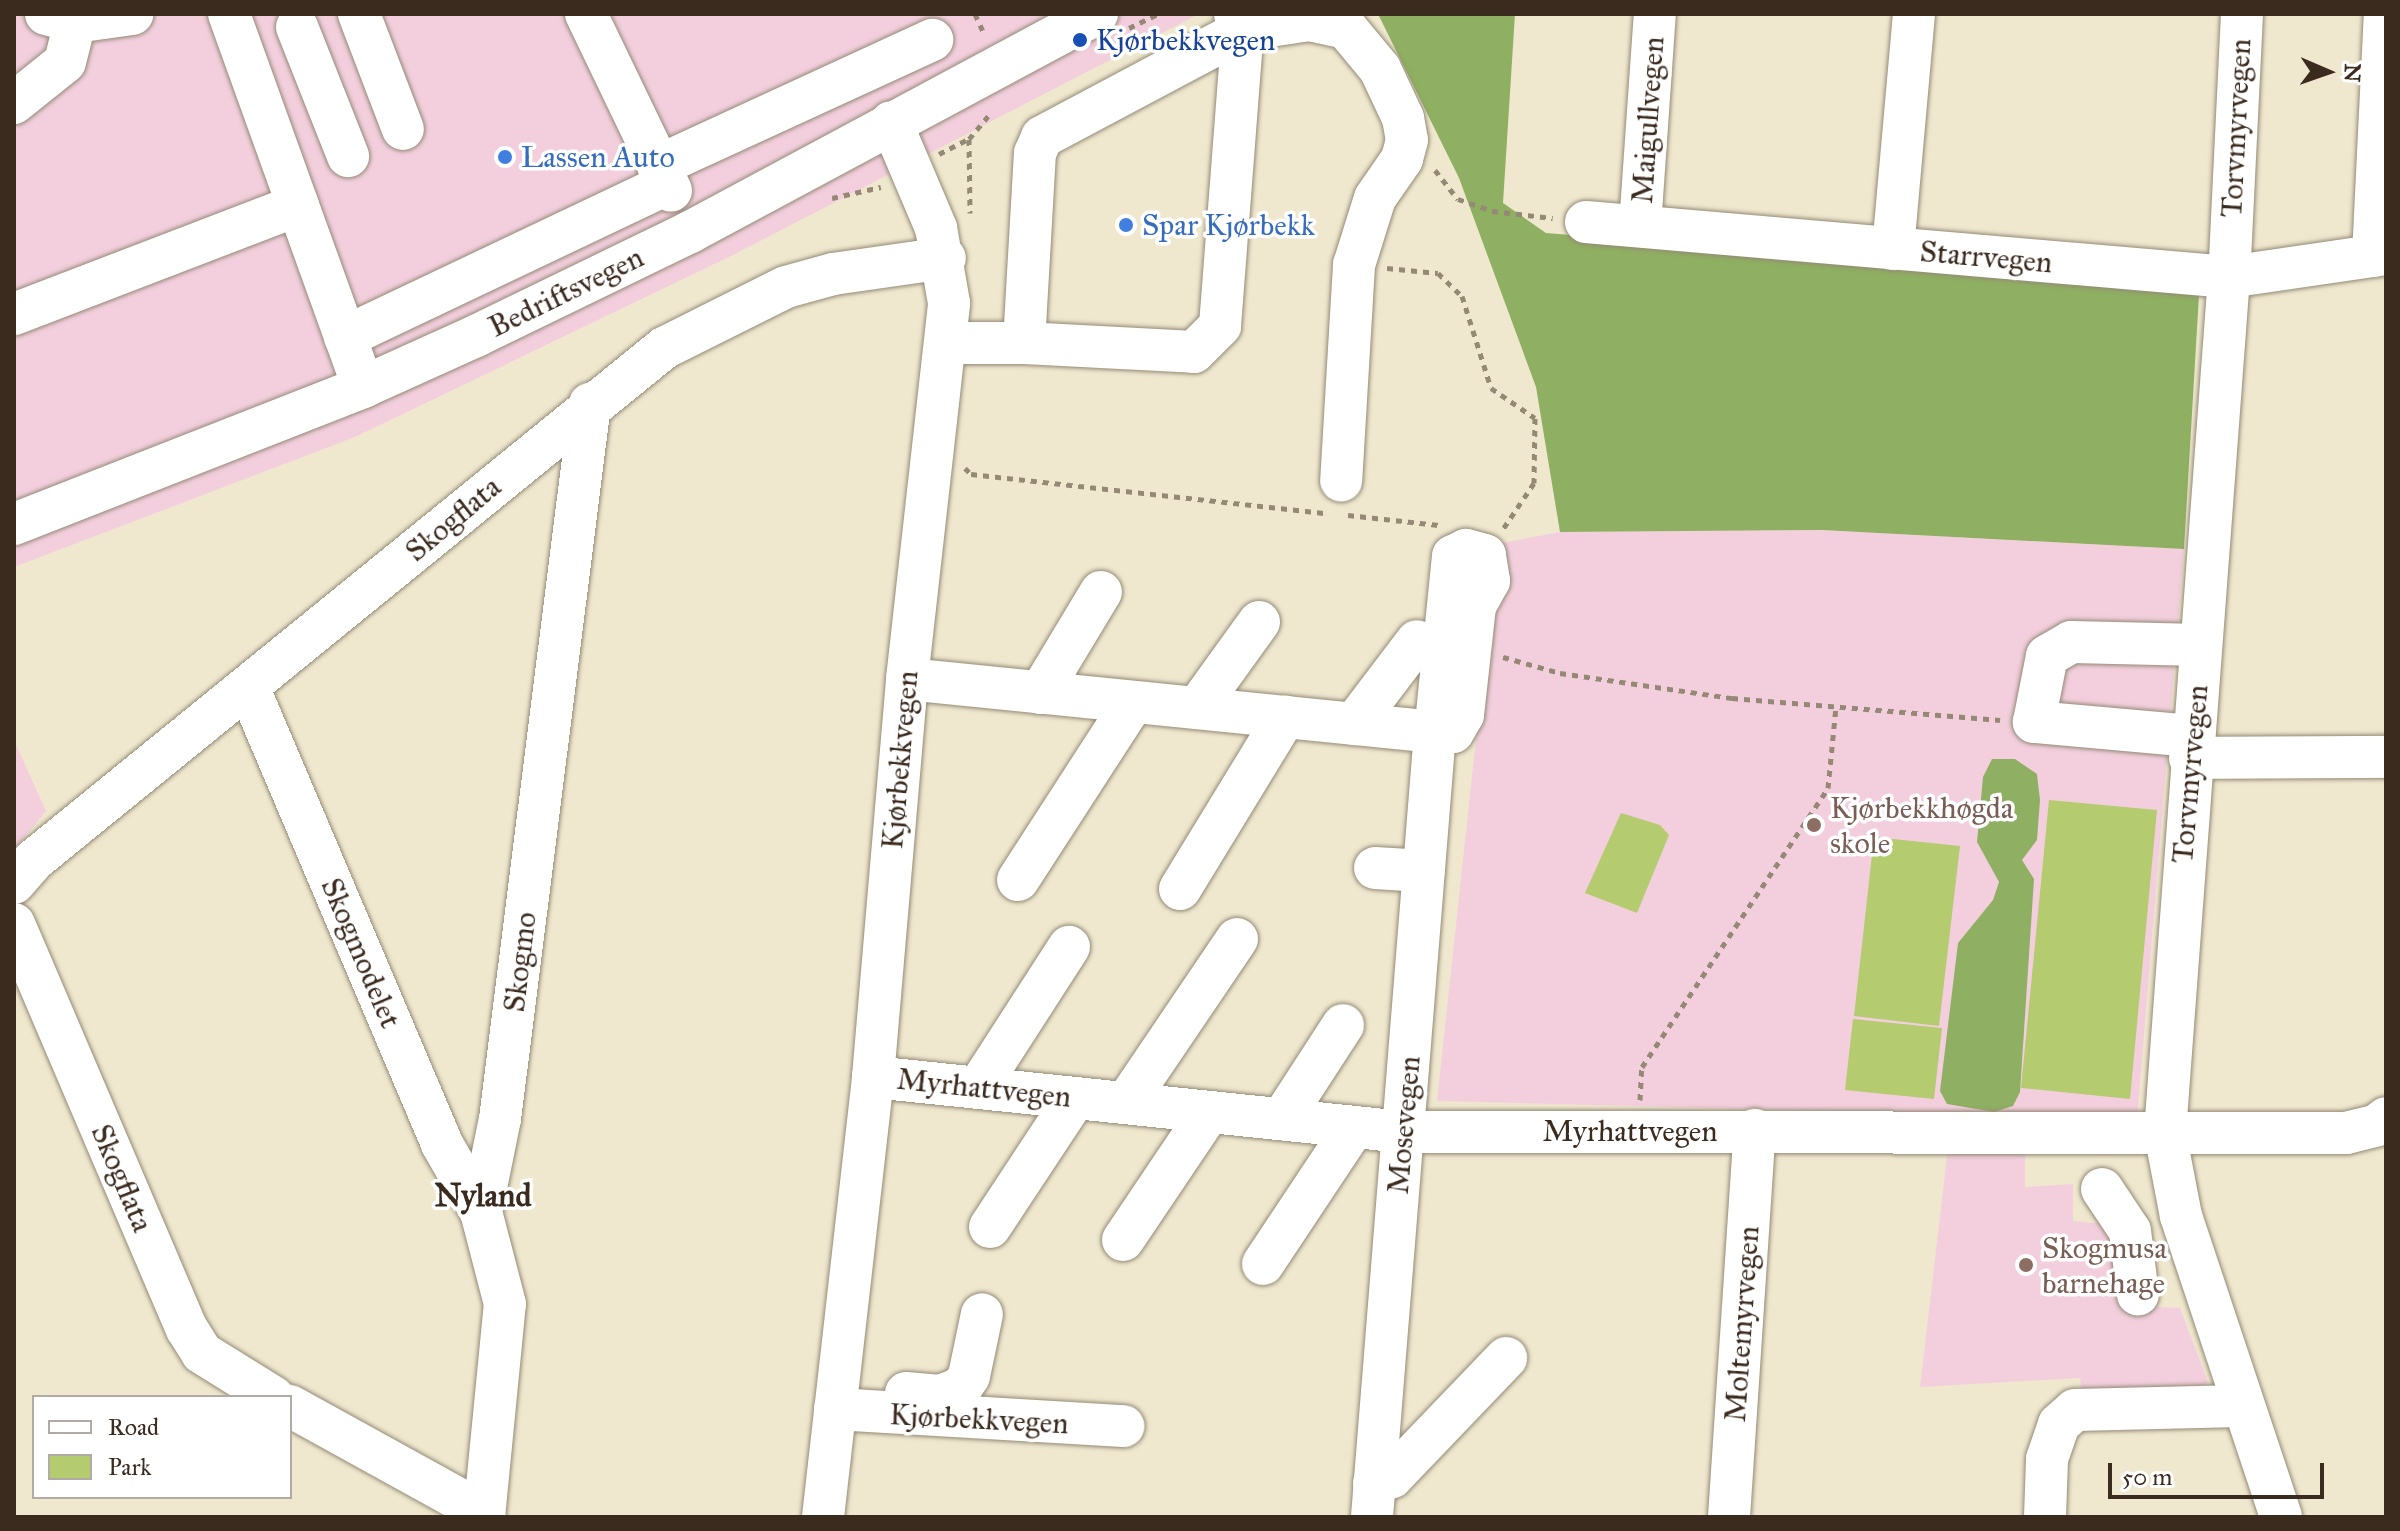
<!DOCTYPE html>
<html>
<head>
<meta charset="utf-8">
<style>
  body { margin:0 }
  #map { position:relative; width:2400px; height:1531px; overflow:hidden; background:#efe8cf; font-family:"IM FELL Great Primer",serif }
  div>[style] { position:absolute }
  .built>* { inset:0; background:#f3cfde }
  .green>* { inset:0; background:#b4cb6f }
  .forest>* { inset:0; background:#8faf62 }
  .path>* { height:5px; margin-top:-2.5px; transform-origin:0; background:repeating-linear-gradient(90deg,#958976 0 6px,transparent 0 12px) }
  .roads { filter:drop-shadow(0 0 2px #958976) drop-shadow(0 0 2px #958976) }
  .minor>* { height:42px; margin:-21px; padding:0 21px; transform-origin:21px; border-radius:21px; background:#fff }
  .dots>* { width:22px; height:22px; translate:-50% -50%; box-sizing:border-box; border:4px solid #fff; border-radius:50% }
  span { translate:-50% -50%; white-space:nowrap; text-align:center; line-height:1.15; -webkit-text-stroke:7px #fff; paint-order:stroke }
  .transit-label { font-size:30px; color:#164399 }
  .left { translate:0 -50%; text-align:left }
  .street-label { font-size:30px; color:#3b2a1e }
  .shop-label { font-size:30px; color:#366cbe }
  .education-label { font-size:30px; color:#785e54 }
  .neighbourhood-label { font-size:32px; color:#3b2a1e; font-weight:700 }
  .frame { position:absolute; inset:0; border:16px solid #3b2a1e; pointer-events:none }
  .legend { position:absolute; left:32px; top:1395px; width:260px; height:104px; box-sizing:border-box; background:#fff; border:2px solid #b1aaa5; margin:0; padding:10px 14px; list-style:none; font-size:24px; color:#3b2a1e }
  .legend li { display:flex; align-items:center; gap:16px; height:40px }
  .legend b { width:40px; border:2px solid #b1aaa5 }
  .north { position:absolute; left:2288px; top:32px; width:80px; height:80px; -webkit-text-stroke:6px #fff; paint-order:stroke; rotate:92deg; font-size:22px; font-weight:700; line-height:32px; text-align:center; color:#3b2a1e }
  .north::after { content:''; display:block; margin:auto; width:28px; height:36px; background:#3b2a1e; clip-path:polygon(50% 0,100% 100%,50% 72%,0 100%) }
  .scale { position:absolute; left:2108px; top:1463px; width:216px; height:36px; box-sizing:border-box; border:4px solid #3b2a1e; border-top:0; padding-left:10px; font-size:24px; line-height:28px; white-space:nowrap; color:#3b2a1e; -webkit-text-stroke:6px #fff; paint-order:stroke }
</style>
</head>
<body>
<div id="map">
  <div class="built">
    <div style="clip-path:polygon(14px 14px,1199px 14px,729px 257px,355px 437px,14px 567px)"></div>
    <div style="clip-path:polygon(1822px 530px,2184px 549px,2137px 1119px,1437px 1101px,1497px 544px,1560px 532px)"></div>
    <div style="clip-path:polygon(14px 740px,46px 811px,14px 850px)"></div>
    <div style="clip-path:polygon(1948px 1148px,2025px 1148px,2025px 1187px,2073px 1184px,2073px 1221px,2114px 1225px,2122px 1305px,2180px 1308px,2208px 1382px,2195px 1397px,2082px 1399px,2080px 1378px,1920px 1387px)"></div>
  </div>
  <div class="green">
    <div style="clip-path:polygon(2049px 800px,2157px 810px,2130px 1099px,2021px 1088px)"></div>
    <div style="clip-path:polygon(1621px 813px,1660px 825px,1669px 835px,1637px 913px,1585px 893px)"></div>
    <div style="clip-path:polygon(1874px 837px,1960px 846px,1939px 1026px,1854px 1016px)"></div>
    <div style="clip-path:polygon(1853px 1019px,1942px 1028px,1934px 1099px,1845px 1090px)"></div>
  </div>
  <div class="forest">
    <div style="clip-path:polygon(1378px 14px,1515px 14px,1503px 203px,1546px 233px,2091px 277px,2199px 295px,2184px 549px,1822px 530px,1560px 532px,1536px 387px,1459px 178px)"></div>
    <div style="clip-path:polygon(1992px 759px,2015px 759px,2037px 774px,2040px 800px,2037px 840px,2022px 860px,2034px 879px,2020px 1092px,2013px 1106px,1994px 1112px,1947px 1104px,1940px 1091px,1958px 943px,1993px 900px,1999px 882px,1977px 842px,1983px 777px)"></div>
  </div>
  <div class="path">
    <div style="left:975px;top:14px;width:23px;rotate:65deg"></div>
    <div style="left:1129px;top:28px;width:32px;rotate:-26deg"></div>
    <div style="left:969px;top:139px;width:74px;rotate:89.2deg"></div>
    <div style="left:939px;top:154px;width:34px;rotate:-27deg"></div>
    <div style="left:969px;top:139px;width:33px;rotate:-50deg"></div>
    <div style="left:1435px;top:170px;width:37px;rotate:52deg"></div>
    <div style="left:1458px;top:199px;width:36px;rotate:19deg"></div>
    <div style="left:1492px;top:211px;width:61px;rotate:6.5deg"></div>
    <div style="left:832px;top:198px;width:50px;rotate:-12.7deg"></div>
    <div style="left:1387px;top:268px;width:51px;rotate:5.6deg"></div>
    <div style="left:1438px;top:273px;width:33px;rotate:44deg"></div>
    <div style="left:1462px;top:296px;width:96px;rotate:72.5deg"></div>
    <div style="left:1491px;top:388px;width:53px;rotate:34.3deg"></div>
    <div style="left:1535px;top:418px;width:65px;rotate:90.9deg"></div>
    <div style="left:1534px;top:483px;width:55px;rotate:124deg"></div>
    <div style="left:965px;top:468px;width:8px;rotate:45deg"></div>
    <div style="left:971px;top:474px;width:357px;rotate:6.3deg"></div>
    <div style="left:1348px;top:515px;width:91px;rotate:6.3deg"></div>
    <div style="left:1503px;top:657px;width:59px;rotate:15.7deg"></div>
    <div style="left:1560px;top:673px;width:174px;rotate:8.3deg"></div>
    <div style="left:1732px;top:698px;width:269px;rotate:4.7deg"></div>
    <div style="left:1640px;top:1100px;width:33px;rotate:-87deg"></div>
    <div style="left:1642px;top:1067px;width:335px;rotate:-56.3deg"></div>
    <div style="left:1828px;top:788px;width:82px;rotate:-84.4deg"></div>
  </div>
  <div class="roads">
    <div class="minor">
      <div style="left:46px;top:14px;width:30px;rotate:15deg"></div>
      <div style="left:75px;top:22px;width:58px;rotate:-8deg"></div>
      <div style="left:229px;top:14px;width:396px;rotate:70.2deg"></div>
      <div style="left:359px;top:14px;width:123px;rotate:69.1deg"></div>
      <div style="left:586px;top:14px;width:196px;rotate:64.3deg"></div>
      <div style="left:1235px;top:14px;width:18px;rotate:63deg"></div>
      <div style="left:1243px;top:30px;width:67px;rotate:-8.6deg"></div>
      <div style="left:1309px;top:20px;width:38px;rotate:12deg"></div>
      <div style="left:1346px;top:28px;width:53px;rotate:50.3deg"></div>
      <div style="left:1380px;top:69px;width:54px;rotate:64.9deg"></div>
      <div style="left:1403px;top:118px;width:22px;rotate:80deg"></div>
      <div style="left:1407px;top:140px;width:20px;rotate:105deg"></div>
      <div style="left:1402px;top:159px;width:47px;rotate:124.7deg"></div>
      <div style="left:1375px;top:198px;width:70px;rotate:107.4deg"></div>
      <div style="left:1354px;top:265px;width:216px;rotate:93.4deg"></div>
      <div style="left:2242px;top:14px;width:263px;rotate:92.8deg"></div>
      <div style="left:2229px;top:277px;width:858px;rotate:94.28deg"></div>
      <div style="left:2165px;top:1133px;width:85px;rotate:79.1deg"></div>
      <div style="left:2181px;top:1216px;width:317px;rotate:71.6deg"></div>
      <div style="left:297px;top:27px;width:139px;rotate:68.4deg"></div>
      <div style="left:14px;top:103px;width:65px;rotate:-38.8deg"></div>
      <div style="left:65px;top:62px;width:41px;rotate:-76deg"></div>
      <div style="left:658px;top:166px;width:302px;rotate:-24.7deg"></div>
      <div style="left:1586px;top:222px;width:645px;rotate:4.89deg"></div>
      <div style="left:2229px;top:277px;width:159px;rotate:-8.3deg"></div>
      <div style="left:1640px;top:226px;width:213px;rotate:-86deg"></div>
      <div style="left:1893px;top:249px;width:236px;rotate:-84.9deg"></div>
      <div style="left:2373px;top:256px;width:242px;rotate:-87.2deg"></div>
      <div style="left:14px;top:314px;width:304px;rotate:-21deg"></div>
      <div style="left:345px;top:337px;width:357px;rotate:-25.4deg"></div>
      <div style="left:946px;top:343px;width:78px"></div>
      <div style="left:1024px;top:343px;width:190px;rotate:-86.7deg"></div>
      <div style="left:1035px;top:153px;width:17px;rotate:-66deg"></div>
      <div style="left:1042px;top:137px;width:228px;rotate:-28deg"></div>
      <div style="left:1024px;top:343px;width:170px;rotate:3deg"></div>
      <div style="left:1194px;top:352px;width:37px;rotate:-45deg"></div>
      <div style="left:1220px;top:326px;width:297px;rotate:-85.6deg"></div>
      <div style="left:14px;top:524px;width:375px;rotate:-21.4deg"></div>
      <div style="left:363px;top:387px;width:124px;rotate:-24.3deg"></div>
      <div style="left:476px;top:336px;width:238px;rotate:-25.9deg"></div>
      <div style="left:690px;top:232px;width:462px;rotate:-28.2deg"></div>
      <div style="left:907px;top:679px;width:531px;rotate:5.73deg"></div>
      <div style="left:1435px;top:732px;width:18px"></div>
      <div style="left:1453px;top:732px;width:20px;rotate:-60deg"></div>
      <div style="left:1463px;top:715px;width:110px;rotate:-83.7deg"></div>
      <div style="left:1475px;top:606px;width:29px;rotate:-61deg"></div>
      <div style="left:1489px;top:581px;width:26px;rotate:-99deg"></div>
      <div style="left:1485px;top:555px;width:20px;rotate:-165deg"></div>
      <div style="left:1466px;top:550px;width:14px;rotate:155deg"></div>
      <div style="left:1453px;top:556px;width:177px;rotate:95.8deg"></div>
      <div style="left:1435px;top:732px;width:788px;rotate:94.59deg"></div>
      <div style="left:249px;top:689px;width:494px;rotate:67deg"></div>
      <div style="left:442px;top:1144px;width:78px;rotate:60.2deg"></div>
      <div style="left:1040px;top:693px;width:118px;rotate:-58.9deg"></div>
      <div style="left:1197px;top:708px;width:106px;rotate:-54.2deg"></div>
      <div style="left:1354px;top:724px;width:104px;rotate:-52.8deg"></div>
      <div style="left:2192px;top:736px;width:159px;rotate:-174.9deg"></div>
      <div style="left:2034px;top:722px;width:67px;rotate:-78.9deg"></div>
      <div style="left:2047px;top:656px;width:28px;rotate:-30deg"></div>
      <div style="left:2071px;top:642px;width:130px;rotate:1.3deg"></div>
      <div style="left:2190px;top:758px;width:196px;rotate:-0.3deg"></div>
      <div style="left:1375px;top:868px;width:49px;rotate:3.5deg"></div>
      <div style="left:1018px;top:880px;width:212px;rotate:-57.1deg"></div>
      <div style="left:14px;top:883px;width:30px;rotate:-49deg"></div>
      <div style="left:34px;top:860px;width:812px;rotate:-39.1deg"></div>
      <div style="left:664px;top:348px;width:136px;rotate:-26.6deg"></div>
      <div style="left:786px;top:287px;width:49px;rotate:-15.5deg"></div>
      <div style="left:833px;top:274px;width:113px;rotate:-8.1deg"></div>
      <div style="left:1180px;top:889px;width:202px;rotate:-58.6deg"></div>
      <div style="left:14px;top:924px;width:440px;rotate:66.9deg"></div>
      <div style="left:187px;top:1329px;width:28px;rotate:58deg"></div>
      <div style="left:202px;top:1353px;width:84px;rotate:31.8deg"></div>
      <div style="left:873px;top:1077px;width:533px;rotate:5.92deg"></div>
      <div style="left:1403px;top:1132px;width:943px;rotate:0.06deg"></div>
      <div style="left:2346px;top:1133px;width:32px;rotate:-14deg"></div>
      <div style="left:2377px;top:1125px;width:11px;rotate:-38deg"></div>
      <div style="left:978px;top:1088px;width:168px;rotate:-57.2deg"></div>
      <div style="left:1126px;top:1103px;width:198px;rotate:-55.9deg"></div>
      <div style="left:1282px;top:1119px;width:112px;rotate:-57deg"></div>
      <div style="left:2102px;top:1189px;width:50px;rotate:56.3deg"></div>
      <div style="left:2130px;top:1231px;width:64px;rotate:82.9deg"></div>
      <div style="left:990px;top:1227px;width:154px;rotate:-56.6deg"></div>
      <div style="left:1123px;top:1240px;width:154px;rotate:-56.1deg"></div>
      <div style="left:1263px;top:1264px;width:164px;rotate:-56.4deg"></div>
      <div style="left:906px;top:1393px;width:34px;rotate:5deg"></div>
      <div style="left:940px;top:1396px;width:22px;rotate:-21deg"></div>
      <div style="left:961px;top:1388px;width:14px;rotate:-56deg"></div>
      <div style="left:969px;top:1376px;width:63px;rotate:-78.2deg"></div>
      <div style="left:290px;top:1406px;width:222px;rotate:28.9deg"></div>
      <div style="left:835px;top:1409px;width:289px;rotate:3.4deg"></div>
      <div style="left:1374px;top:1483px;width:19px;rotate:-18deg"></div>
      <div style="left:1392px;top:1477px;width:165px;rotate:-46.2deg"></div>
      <div style="left:484px;top:1517px;width:214px;rotate:-84.4deg"></div>
      <div style="left:505px;top:1304px;width:95px;rotate:-104.6deg"></div>
      <div style="left:481px;top:1212px;width:95px;rotate:-78.5deg"></div>
      <div style="left:500px;top:1119px;width:721px;rotate:-82.83deg"></div>
      <div style="left:823px;top:1517px;width:443px;rotate:-83.5deg"></div>
      <div style="left:873px;top:1077px;width:399px;rotate:-85.1deg"></div>
      <div style="left:907px;top:679px;width:378px;rotate:-83.6deg"></div>
      <div style="left:949px;top:303px;width:76px;rotate:-99.8deg"></div>
      <div style="left:936px;top:228px;width:115px;rotate:-113deg"></div>
      <div style="left:1729px;top:1517px;width:388px;rotate:-86.2deg"></div>
      <div style="left:2045px;top:1517px;width:58px;rotate:-88deg"></div>
      <div style="left:2047px;top:1459px;width:37px;rotate:-71deg"></div>
      <div style="left:2059px;top:1424px;width:21px;rotate:-41deg"></div>
      <div style="left:2075px;top:1410px;width:166px;rotate:-1.4deg"></div>
    </div>
  </div>
  <div class="dots">
    <div style="left:1080px;top:40px;background:#1a4fb4"></div>
    <div style="left:505px;top:157px;background:#3f7fe0"></div>
    <div style="left:1126px;top:225px;background:#3f7fe0"></div>
    <div style="left:1814px;top:825px;background:#8d6e63"></div>
    <div style="left:2026px;top:1265px;background:#8d6e63"></div>
  </div>
  <div class="transit-label">
    <span class="left" style="left:1096px;top:40px">Kjørbekkvegen</span>
  </div>
  <div class="street-label">
    <span style="left:1648px;top:120px;rotate:-86deg">Maigullvegen</span>
    <span style="left:2236px;top:128px;rotate:-87deg">Torvmyrvegen</span>
    <span style="left:1986px;top:257px;rotate:5deg">Starrvegen</span>
    <span style="left:566px;top:292px;rotate:-26deg">Bedriftsvegen</span>
    <span style="left:453px;top:519px;rotate:-40deg">Skogflata</span>
    <span style="left:900px;top:760px;rotate:-85deg">Kjørbekkvegen</span>
    <span style="left:2190px;top:774px;rotate:-85deg">Torvmyrvegen</span>
    <span style="left:361px;top:953px;rotate:67deg">Skogmodelet</span>
    <span style="left:520px;top:962px;rotate:-83deg">Skogmo</span>
    <span style="left:984px;top:1088px;rotate:6deg">Myrhattvegen</span>
    <span style="left:1404px;top:1125px;rotate:-85deg">Mosevegen</span>
    <span style="left:1630px;top:1131px">Myrhattvegen</span>
    <span style="left:122px;top:1178px;rotate:67deg">Skogflata</span>
    <span style="left:1742px;top:1324px;rotate:-86deg">Moltemyrvegen</span>
    <span style="left:979px;top:1419px;rotate:3deg">Kjørbekkvegen</span>
  </div>
  <div class="shop-label">
    <span class="left" style="left:521px;top:157px">Lassen Auto</span>
    <span class="left" style="left:1142px;top:225px">Spar Kjørbekk</span>
  </div>
  <div class="education-label">
    <span class="left" style="left:1830px;top:825px">Kjørbekkhøgda<br>skole</span>
    <span class="left" style="left:2042px;top:1265px">Skogmusa<br>barnehage</span>
  </div>
  <div class="neighbourhood-label">
    <span style="left:483px;top:1196px">Nyland</span>
  </div>
  <div class="frame"></div>
  <ul class="legend">
  <li><b style="height:10px;background:#fff"></b>Road</li>
  <li><b style="height:22px;background:#b4cb6f"></b>Park</li>
  </ul>
  <div class="north">N</div>
  <div class="scale">50 m</div>
</div>
</body>
</html>
